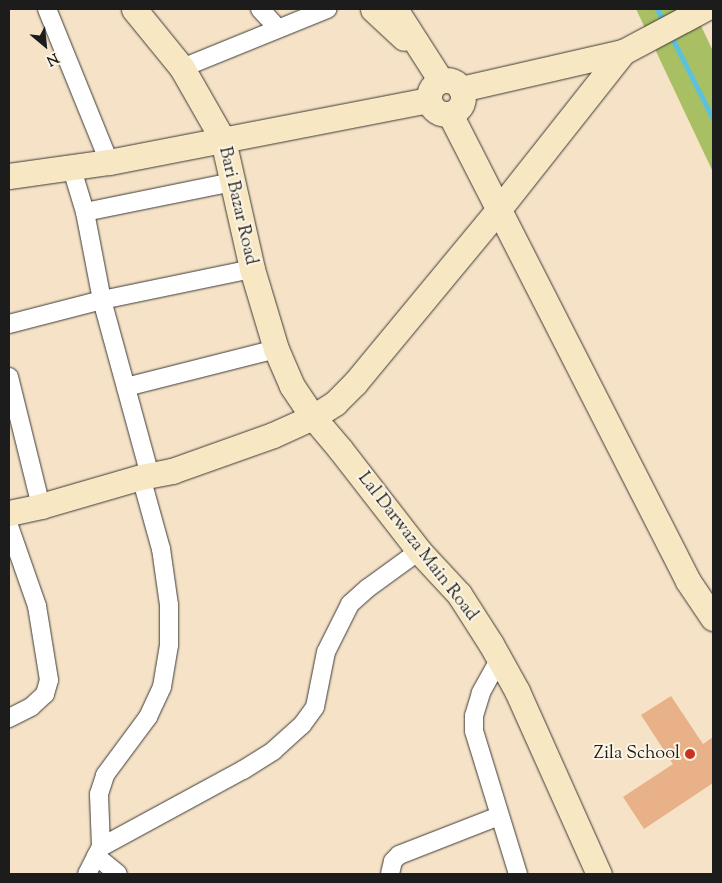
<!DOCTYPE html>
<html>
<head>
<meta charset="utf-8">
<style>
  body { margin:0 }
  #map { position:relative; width:722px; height:883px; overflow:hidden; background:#f5e2c7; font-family:"Sorts Mill Goudy",serif }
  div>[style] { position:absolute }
  .green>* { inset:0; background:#a9bf64 }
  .stream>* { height:5px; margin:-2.5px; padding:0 2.5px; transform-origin:2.5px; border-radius:2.5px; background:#5dc1db }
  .building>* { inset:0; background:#e9b187 }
  .roads { filter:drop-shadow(0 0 1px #3d3a36) drop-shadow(0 0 1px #3d3a36) }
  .street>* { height:18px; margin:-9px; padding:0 9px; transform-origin:9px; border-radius:9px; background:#fff }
  .secondary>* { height:25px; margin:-12.5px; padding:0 12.5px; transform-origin:12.5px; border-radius:12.5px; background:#f7e8c3 }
  .secondary>.ring { margin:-12.5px; padding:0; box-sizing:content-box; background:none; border:25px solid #f7e8c3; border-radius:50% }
  .dots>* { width:14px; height:14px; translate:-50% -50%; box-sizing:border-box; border:2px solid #fcf5e5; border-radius:50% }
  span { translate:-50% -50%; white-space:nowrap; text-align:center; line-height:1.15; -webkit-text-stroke:4px #fcf5e5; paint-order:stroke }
  .street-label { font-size:18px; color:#1c1c1c }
  .poi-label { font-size:18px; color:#1c1c1c }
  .right { translate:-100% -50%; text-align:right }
  .frame { position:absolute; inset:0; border:10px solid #1c1c1c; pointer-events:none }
  .north { position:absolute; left:20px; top:20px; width:50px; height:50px; -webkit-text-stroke:4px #fcf5e5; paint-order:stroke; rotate:152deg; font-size:14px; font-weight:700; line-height:20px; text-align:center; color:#1c1c1c }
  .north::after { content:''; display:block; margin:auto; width:18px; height:22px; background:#1c1c1c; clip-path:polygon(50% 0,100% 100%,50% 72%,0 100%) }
</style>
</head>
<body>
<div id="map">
  <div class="green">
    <div style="clip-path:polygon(636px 9px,693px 9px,713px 51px,713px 172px)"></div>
  </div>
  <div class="stream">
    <div style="left:657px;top:9px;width:15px;rotate:62deg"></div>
    <div style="left:670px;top:34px;width:95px;rotate:63.2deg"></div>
  </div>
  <div class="building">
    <div style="clip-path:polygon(671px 696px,703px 744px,713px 737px,713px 783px,644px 829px,623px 797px,673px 764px,641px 715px)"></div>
  </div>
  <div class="roads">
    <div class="street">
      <div style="left:47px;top:9px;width:165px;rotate:67.9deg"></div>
      <div style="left:260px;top:9px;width:26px;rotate:47deg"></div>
      <div style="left:182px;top:68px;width:157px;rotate:-22.1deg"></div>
      <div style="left:71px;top:166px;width:48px;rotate:73.1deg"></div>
      <div style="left:85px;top:212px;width:90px;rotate:79.1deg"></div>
      <div style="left:102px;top:300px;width:182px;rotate:74.7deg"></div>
      <div style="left:85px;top:212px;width:150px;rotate:-11.5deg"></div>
      <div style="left:9px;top:324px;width:96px;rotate:-14.5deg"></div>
      <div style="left:102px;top:300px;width:153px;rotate:-11.7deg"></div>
      <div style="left:9px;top:377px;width:133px;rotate:76.1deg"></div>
      <div style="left:126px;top:387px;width:155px;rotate:-14.2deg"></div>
      <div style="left:9px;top:526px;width:85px;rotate:70.7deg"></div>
      <div style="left:37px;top:606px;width:75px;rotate:80.8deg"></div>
      <div style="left:49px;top:680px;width:15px;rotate:106deg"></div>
      <div style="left:45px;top:694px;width:19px;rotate:137deg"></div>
      <div style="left:31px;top:707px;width:25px;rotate:153deg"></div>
      <div style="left:499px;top:660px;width:38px;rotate:119deg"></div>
      <div style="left:481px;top:693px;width:24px;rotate:107deg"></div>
      <div style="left:474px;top:716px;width:15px;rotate:90deg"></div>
      <div style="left:474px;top:731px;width:150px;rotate:72.9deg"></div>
      <div style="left:101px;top:847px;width:162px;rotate:-28.5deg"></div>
      <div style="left:243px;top:770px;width:36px;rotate:-32deg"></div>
      <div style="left:273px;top:751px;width:39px;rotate:-42deg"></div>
      <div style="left:302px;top:725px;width:22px;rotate:-54deg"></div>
      <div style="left:315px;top:707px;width:56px;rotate:-78.7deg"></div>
      <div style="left:326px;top:652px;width:54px;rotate:-63.4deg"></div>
      <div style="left:350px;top:604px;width:24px;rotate:-42deg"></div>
      <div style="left:368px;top:588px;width:63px;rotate:-36deg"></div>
      <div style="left:96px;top:856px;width:28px;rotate:39deg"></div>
      <div style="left:87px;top:874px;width:30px;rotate:-63deg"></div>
      <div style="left:101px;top:847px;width:53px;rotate:-92.2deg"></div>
      <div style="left:99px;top:794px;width:20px;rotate:-72deg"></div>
      <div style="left:105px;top:775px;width:72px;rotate:-53.4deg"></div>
      <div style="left:148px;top:717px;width:33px;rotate:-65deg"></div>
      <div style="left:162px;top:687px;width:43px;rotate:-80.5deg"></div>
      <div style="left:169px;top:645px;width:40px;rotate:-90deg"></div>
      <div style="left:169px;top:605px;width:57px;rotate:-98.1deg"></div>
      <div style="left:161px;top:549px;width:75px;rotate:-105.5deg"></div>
      <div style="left:390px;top:874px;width:13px;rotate:-77deg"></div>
      <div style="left:393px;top:861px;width:8px;rotate:-45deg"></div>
      <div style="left:399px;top:855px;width:107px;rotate:-21.3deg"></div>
    </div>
    <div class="secondary">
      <div style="left:134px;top:9px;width:76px;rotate:50.9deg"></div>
      <div style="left:182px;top:68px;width:83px;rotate:60.3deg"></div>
      <div style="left:223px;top:140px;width:132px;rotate:77.3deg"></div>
      <div style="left:252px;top:269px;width:84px;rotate:73.3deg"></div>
      <div style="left:276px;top:349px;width:40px;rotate:66.6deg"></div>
      <div style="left:292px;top:386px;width:37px;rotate:56deg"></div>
      <div style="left:313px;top:417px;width:42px;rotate:49.8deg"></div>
      <div style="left:340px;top:449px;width:129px;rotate:52.2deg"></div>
      <div style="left:419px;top:551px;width:59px;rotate:47.1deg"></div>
      <div style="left:459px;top:594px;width:59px;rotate:57.4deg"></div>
      <div style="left:491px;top:644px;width:54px;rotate:61deg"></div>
      <div style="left:517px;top:691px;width:201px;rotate:65.9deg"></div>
      <div style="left:373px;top:9px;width:42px;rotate:43.1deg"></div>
      <div style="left:395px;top:9px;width:85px;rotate:57.4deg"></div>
      <div class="ring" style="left:429px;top:80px;width:9px;height:9px"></div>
      <div style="left:461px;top:89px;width:166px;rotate:-12.9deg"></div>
      <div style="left:623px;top:52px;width:92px;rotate:-28deg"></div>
      <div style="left:450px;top:114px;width:524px;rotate:62.99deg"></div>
      <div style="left:688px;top:581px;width:45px;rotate:56deg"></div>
      <div style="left:9px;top:176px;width:101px;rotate:-8deg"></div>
      <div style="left:109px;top:162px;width:326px;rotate:-11deg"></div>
      <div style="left:9px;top:513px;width:33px;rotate:-12deg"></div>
      <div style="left:41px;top:506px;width:104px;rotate:-16.2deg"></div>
      <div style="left:141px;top:477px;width:32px;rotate:-11deg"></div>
      <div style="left:172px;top:471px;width:107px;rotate:-19.6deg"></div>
      <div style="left:273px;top:435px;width:44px;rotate:-24.2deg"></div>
      <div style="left:313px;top:417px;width:26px;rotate:-32deg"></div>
      <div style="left:335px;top:403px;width:28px;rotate:-45deg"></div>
      <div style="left:355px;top:383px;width:226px;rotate:-50.4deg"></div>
      <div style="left:499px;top:209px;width:200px;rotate:-51.7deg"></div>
    </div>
  </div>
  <div class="dots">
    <div style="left:690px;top:754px;background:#c8321e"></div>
  </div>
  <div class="street-label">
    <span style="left:237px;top:206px;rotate:77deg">Bari Bazar Road</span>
    <span style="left:417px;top:547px;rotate:52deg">Lal Darwaza Main Road</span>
  </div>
  <div class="poi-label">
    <span class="right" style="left:680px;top:754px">Zila School</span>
  </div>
  <div class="frame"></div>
  <div class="north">N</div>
</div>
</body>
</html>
